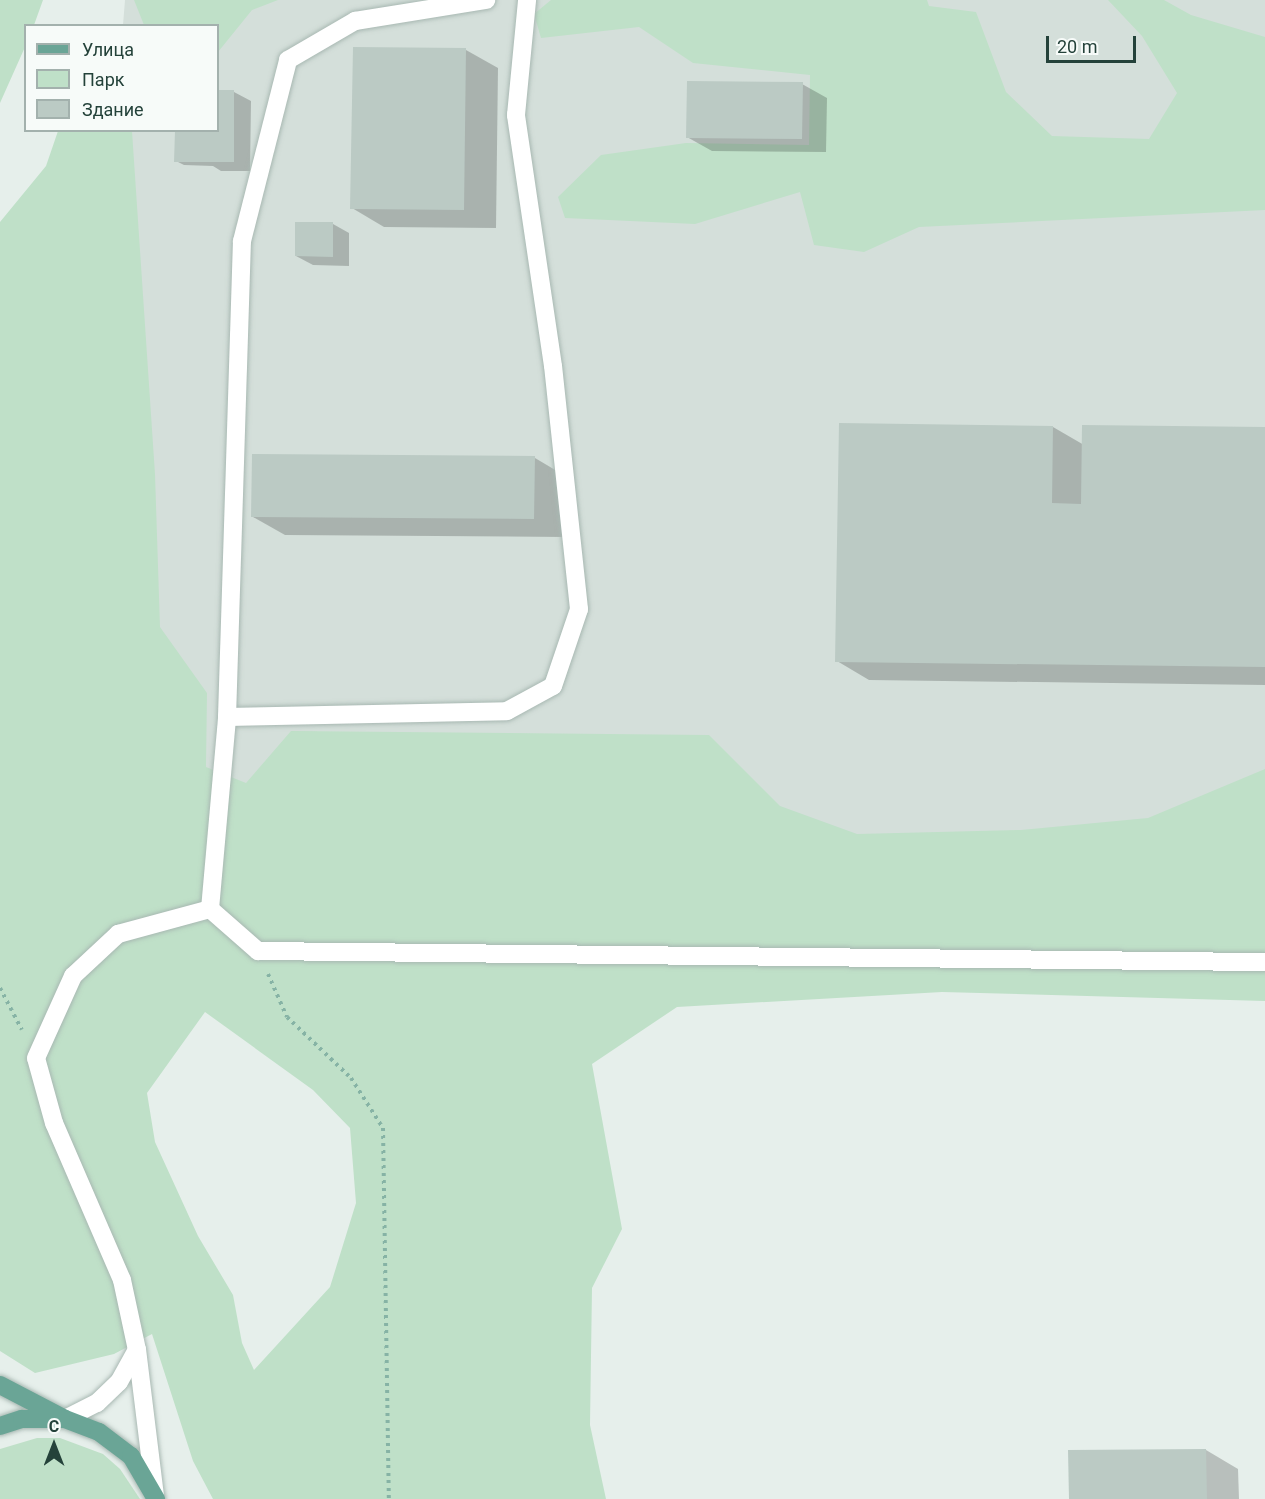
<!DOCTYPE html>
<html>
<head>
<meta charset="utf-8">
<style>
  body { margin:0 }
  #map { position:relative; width:1265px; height:1499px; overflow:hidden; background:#e6efeb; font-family:Roboto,sans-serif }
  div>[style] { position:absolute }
  .built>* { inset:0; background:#d4dfda }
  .green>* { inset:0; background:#bfe0c8 }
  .shadow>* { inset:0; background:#0003 }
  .building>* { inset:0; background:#bbcac4 }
  .path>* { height:4px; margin-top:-2px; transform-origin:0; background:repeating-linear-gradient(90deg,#86b3a5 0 3px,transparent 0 7.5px) }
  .roads { filter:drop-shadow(0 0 2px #a8b8b2) drop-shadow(0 0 2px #a8b8b2) }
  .minor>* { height:18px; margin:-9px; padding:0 9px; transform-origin:9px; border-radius:9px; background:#fff }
  .major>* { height:18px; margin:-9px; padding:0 9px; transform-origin:9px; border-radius:9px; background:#6aa596 }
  span { translate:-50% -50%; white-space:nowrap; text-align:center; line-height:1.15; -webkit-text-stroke:6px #f7fbf9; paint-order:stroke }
  .legend { position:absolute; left:24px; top:24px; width:195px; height:108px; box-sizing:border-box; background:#f7fbf9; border:2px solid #a3b1ad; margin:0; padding:8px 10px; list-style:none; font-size:18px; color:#24423a }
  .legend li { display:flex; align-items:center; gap:12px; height:30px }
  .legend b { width:30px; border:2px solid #a3b1ad }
  .north { position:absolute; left:24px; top:1415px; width:60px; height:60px; -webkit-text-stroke:4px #f7fbf9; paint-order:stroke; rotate:0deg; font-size:16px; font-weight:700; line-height:24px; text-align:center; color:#24423a }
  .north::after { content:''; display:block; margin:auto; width:21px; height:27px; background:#24423a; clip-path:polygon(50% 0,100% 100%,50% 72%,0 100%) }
  .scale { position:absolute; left:1046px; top:36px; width:90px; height:27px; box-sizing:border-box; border:3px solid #24423a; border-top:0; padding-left:8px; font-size:18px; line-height:21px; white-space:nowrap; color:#24423a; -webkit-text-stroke:4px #f7fbf9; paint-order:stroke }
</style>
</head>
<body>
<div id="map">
  <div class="built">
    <div style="clip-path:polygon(125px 0,1265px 0,1265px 862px,90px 838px,119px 131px,218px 130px,218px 26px,123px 25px)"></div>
  </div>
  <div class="green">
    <div style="clip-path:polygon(0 0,43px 0,34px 25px,26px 26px,25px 47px,0 103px)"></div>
    <div style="clip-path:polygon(134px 0,278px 0,252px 10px,218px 52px,218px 26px,144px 25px)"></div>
    <div style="clip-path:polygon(551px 0,927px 0,929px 6px,976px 12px,1006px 92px,1052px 136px,1149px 139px,1177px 93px,1142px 36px,1108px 0,1164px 0,1191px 15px,1265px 37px,1265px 210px,919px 227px,864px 252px,814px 245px,800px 192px,695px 224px,565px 218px,558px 197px,601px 155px,686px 143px,809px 145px,810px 75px,693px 63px,639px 27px,541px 38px,534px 14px)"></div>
    <div style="clip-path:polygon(evenodd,58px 131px,132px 131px,155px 474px,160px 627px,207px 693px,206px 767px,246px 783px,291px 731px,709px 735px,780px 806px,857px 834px,1021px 830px,1148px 818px,1265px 769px,1265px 1001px,942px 992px,677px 1007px,592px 1064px,622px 1229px,592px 1288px,590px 1425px,606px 1499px,213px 1499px,193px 1461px,152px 1334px,114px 1354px,35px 1373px,0 1351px,0 222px,46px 166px,58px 131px,205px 1012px,313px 1090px,350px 1128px,356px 1203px,330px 1287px,254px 1370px,242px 1343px,233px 1295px,198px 1236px,155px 1142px,147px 1093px,205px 1012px)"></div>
    <div style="clip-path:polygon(37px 1438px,60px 1438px,103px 1454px,120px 1469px,140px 1499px,0 1499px,0 1449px)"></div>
  </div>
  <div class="shadow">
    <div style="clip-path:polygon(466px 50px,498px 68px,496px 228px,384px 227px,352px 208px)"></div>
    <div style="clip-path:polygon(802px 84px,827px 98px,826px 152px,712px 151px,687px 137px)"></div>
    <div style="clip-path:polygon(218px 91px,234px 92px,251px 101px,250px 171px,221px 171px,213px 166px,184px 165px,176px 161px,218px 130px)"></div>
    <div style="clip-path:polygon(333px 224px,349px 233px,349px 266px,313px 265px,296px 256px)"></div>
    <div style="clip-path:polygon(1053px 427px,1084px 445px,1265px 429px,1265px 685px,869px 680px,837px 661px)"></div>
    <div style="clip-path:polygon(535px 458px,567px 477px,566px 537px,285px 535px,253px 517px)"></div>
    <div style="clip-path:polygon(1206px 1450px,1238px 1469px,1239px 1499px,1070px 1499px,1070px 1452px)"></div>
  </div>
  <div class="building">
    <div style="clip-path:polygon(353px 47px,466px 48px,464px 210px,350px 209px)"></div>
    <div style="clip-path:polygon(687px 81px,803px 82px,802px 139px,686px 138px)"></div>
    <div style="clip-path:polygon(218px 90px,234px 90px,234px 162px,174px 162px,175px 131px,218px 130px)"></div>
    <div style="clip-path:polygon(295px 222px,333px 222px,333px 257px,295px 256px)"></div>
    <div style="clip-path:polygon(839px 423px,1053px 426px,1052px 503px,1081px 504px,1082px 425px,1265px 427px,1265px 667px,835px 662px)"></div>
    <div style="clip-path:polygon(252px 454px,535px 456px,534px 519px,251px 517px)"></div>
    <div style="clip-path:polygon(1206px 1449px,1207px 1499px,1069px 1499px,1068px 1450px)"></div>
  </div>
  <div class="path">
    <div style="left:268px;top:974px;width:47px;rotate:66.2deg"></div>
    <div style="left:287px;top:1017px;width:88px;rotate:43.6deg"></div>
    <div style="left:351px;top:1078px;width:59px;rotate:57.4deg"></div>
    <div style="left:383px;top:1128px;width:371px;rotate:89.1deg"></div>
    <div style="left:0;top:988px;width:47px;rotate:62.4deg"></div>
  </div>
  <div class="roads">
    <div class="minor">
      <div style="left:227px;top:717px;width:280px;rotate:-1.2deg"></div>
      <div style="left:507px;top:711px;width:52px;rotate:-28.5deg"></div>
      <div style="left:553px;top:686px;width:81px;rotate:-71.3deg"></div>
      <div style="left:579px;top:609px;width:244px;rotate:-96.1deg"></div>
      <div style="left:553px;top:366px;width:254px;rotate:-98.4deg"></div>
      <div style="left:516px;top:115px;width:116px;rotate:-84.5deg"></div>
      <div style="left:210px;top:909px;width:193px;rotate:-84.9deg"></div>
      <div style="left:227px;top:717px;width:476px;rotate:-88.2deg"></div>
      <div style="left:242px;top:241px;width:187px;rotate:-75.7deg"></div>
      <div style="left:288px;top:60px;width:78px;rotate:-30.2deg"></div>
      <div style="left:355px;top:21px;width:133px;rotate:-9.1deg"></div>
      <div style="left:65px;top:1419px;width:36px;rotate:-27deg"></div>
      <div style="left:97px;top:1403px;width:30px;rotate:-44deg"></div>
      <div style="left:119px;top:1382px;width:37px;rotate:-61deg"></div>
      <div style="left:155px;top:1496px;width:147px;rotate:-97deg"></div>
      <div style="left:137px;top:1350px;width:72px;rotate:-102.1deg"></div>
      <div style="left:122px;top:1280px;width:171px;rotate:-113.4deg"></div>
      <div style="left:54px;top:1123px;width:67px;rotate:-105.5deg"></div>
      <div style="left:36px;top:1058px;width:90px;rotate:-65.7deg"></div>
      <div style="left:73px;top:976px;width:62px;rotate:-43deg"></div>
      <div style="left:118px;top:934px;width:95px;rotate:-15.2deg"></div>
      <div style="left:210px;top:909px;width:64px;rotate:41.2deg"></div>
      <div style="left:258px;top:951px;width:1007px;rotate:0.63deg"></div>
    </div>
    <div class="major">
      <div style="left:0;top:1385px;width:73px;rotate:27.6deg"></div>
      <div style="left:65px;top:1419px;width:36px;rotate:21deg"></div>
      <div style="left:99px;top:1432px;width:40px;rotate:37deg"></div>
      <div style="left:131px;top:1456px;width:50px;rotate:59.8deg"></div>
      <div style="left:0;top:1426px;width:23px;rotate:-18deg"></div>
      <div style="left:22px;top:1419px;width:39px"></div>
    </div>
  </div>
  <ul class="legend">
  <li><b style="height:8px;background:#6aa596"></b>Улица</li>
  <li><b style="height:16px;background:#bfe0c8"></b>Парк</li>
  <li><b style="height:16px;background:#bbcac4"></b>Здание</li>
  </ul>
  <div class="north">С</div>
  <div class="scale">20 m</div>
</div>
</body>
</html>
